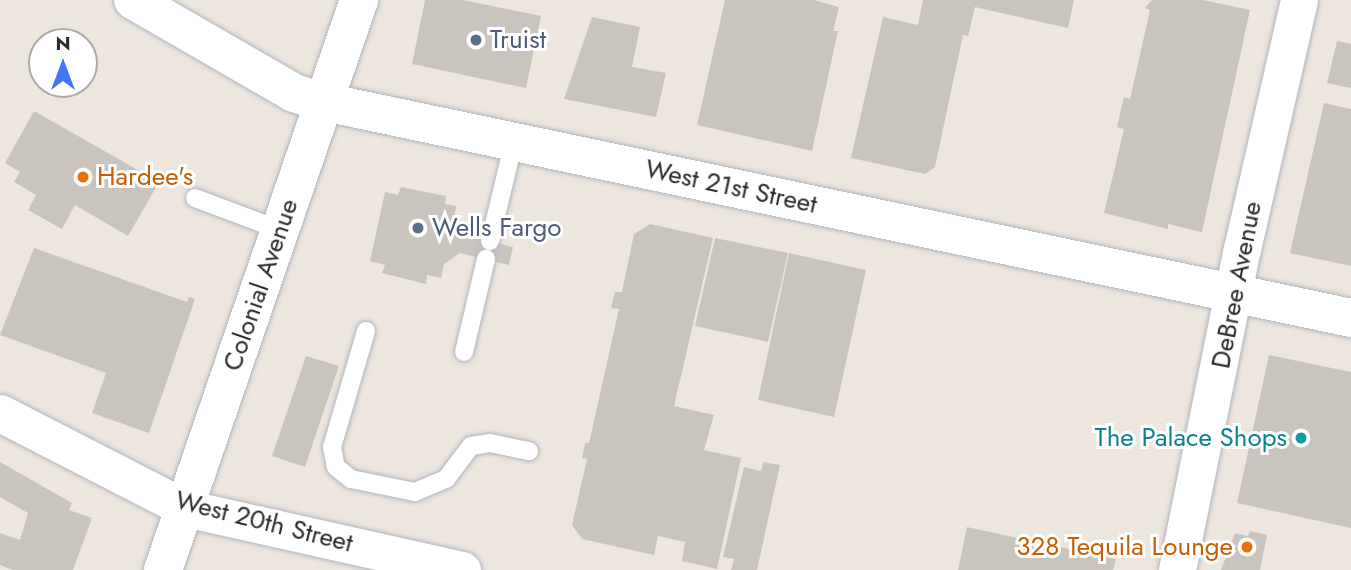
<!DOCTYPE html>
<html>
<head>
<meta charset="utf-8">
<style>
  body { margin:0 }
  #map { position:relative; width:1351px; height:570px; overflow:hidden; background:#ede6df; font-family:Jost,sans-serif }
  div>[style] { position:absolute }
  .building>* { inset:0; background:#c9c4bd }
  .roads { filter:drop-shadow(0 0 2px #b2b6bf) drop-shadow(0 0 2px #b2b6bf) }
  .lane>* { height:18px; margin:-9px; padding:0 9px; transform-origin:9px; border-radius:9px; background:#fff }
  .street>* { height:37px; margin:-18.5px; padding:0 18.5px; transform-origin:18.5px; border-radius:18.5px; background:#fff }
  .secondary>* { height:38px; margin:-19px; padding:0 19px; transform-origin:19px; border-radius:19px; background:#fff }
  .dots>* { width:19px; height:19px; translate:-50% -50%; box-sizing:border-box; border:4px solid #fff; border-radius:50% }
  span { translate:-50% -50%; white-space:nowrap; text-align:center; line-height:1.15; -webkit-text-stroke:6px #fff; paint-order:stroke }
  .service-label { font-size:26px; color:#4e5e75 }
  .left { translate:0 -50%; text-align:left }
  .food-label { font-size:26px; color:#c56008 }
  .right { translate:-100% -50%; text-align:right }
  .street-label { font-size:26px; color:#2c2c2c }
  .culture-label { font-size:26px; color:#0d838f }
  .north { position:absolute; left:28px; top:28px; width:70px; height:70px; box-sizing:border-box; background:#fff; border:2px solid #ababab; border-radius:50%; rotate:0deg; font-size:19px; font-weight:700; line-height:28px; text-align:center; color:#2c2c2c }
  .north::after { content:''; display:block; margin:auto; width:24px; height:32px; background:#4174f8; clip-path:polygon(50% 0,100% 100%,50% 72%,0 100%) }
</style>
</head>
<body>
<div id="map">
  <div class="building">
    <div style="clip-path:polygon(425px 0,463px 0,541px 16px,526px 88px,412px 64px)"></div>
    <div style="clip-path:polygon(725px 0,814px 0,839px 7px,833px 31px,838px 31px,812px 151px,697px 125px)"></div>
    <div style="clip-path:polygon(923px 0,1074px 0,1068px 28px,975px 7px,968px 36px,963px 35px,935px 167px,925px 174px,851px 158px,883px 17px,918px 25px)"></div>
    <div style="clip-path:polygon(1152px 0,1203px 0,1250px 10px,1202px 232px,1168px 224px,1168px 229px,1104px 213px,1124px 129px,1117px 127px,1124px 97px,1130px 99px,1150px 10px,1145px 8px)"></div>
    <div style="clip-path:polygon(592px 17px,640px 27px,632px 67px,666px 73px,656px 117px,564px 99px)"></div>
    <div style="clip-path:polygon(1337px 41px,1351px 44px,1351px 88px,1327px 83px)"></div>
    <div style="clip-path:polygon(1324px 103px,1351px 109px,1351px 266px,1290px 253px)"></div>
    <div style="clip-path:polygon(34px 111px,159px 182px,128px 236px,75px 205px,62px 229px,28px 210px,36px 195px,14px 182px,20px 172px,5px 163px)"></div>
    <div style="clip-path:polygon(401px 187px,446px 196px,445px 204px,456px 206px,454px 220px,462px 235px,513px 247px,509px 265px,460px 253px,444px 264px,441px 278px,427px 275px,426px 284px,382px 273px,385px 265px,370px 261px,385px 192px,398px 195px)"></div>
    <div style="clip-path:polygon(650px 224px,713px 238px,674px 406px,714px 415px,704px 450px,741px 458px,717px 569px,682px 561px,685px 542px,658px 536px,654px 555px,582px 539px,572px 525px,587px 459px,582px 458px,585px 443px,589px 443px,619px 309px,611px 308px,615px 292px,622px 292px,634px 234px)"></div>
    <div style="clip-path:polygon(715px 238px,788px 253px,768px 342px,695px 326px)"></div>
    <div style="clip-path:polygon(34px 248px,187px 302px,189px 297px,195px 299px,149px 433px,92px 413px,106px 373px,0 335px)"></div>
    <div style="clip-path:polygon(789px 253px,866px 270px,834px 417px,758px 400px)"></div>
    <div style="clip-path:polygon(1269px 355px,1351px 372px,1351px 528px,1237px 503px)"></div>
    <div style="clip-path:polygon(306px 356px,339px 366px,305px 467px,272px 456px)"></div>
    <div style="clip-path:polygon(0 462px,72px 503px,69px 510px,92px 518px,73px 570px,13px 570px,0 565px,0 533px,20px 540px,28px 513px,0 497px)"></div>
    <div style="clip-path:polygon(763px 462px,780px 465px,757px 570px,731px 570px,734px 559px,723px 557px,744px 467px,761px 471px)"></div>
    <div style="clip-path:polygon(967px 527px,1116px 559px,1113px 570px,958px 570px)"></div>
    <div style="clip-path:polygon(1250px 531px,1267px 535px,1260px 570px,1221px 570px,1235px 533px,1248px 536px)"></div>
  </div>
  <div class="roads">
    <div class="lane">
      <div style="left:195px;top:198px;width:91px;rotate:20.6deg"></div>
      <div style="left:490px;top:241px;width:103px;rotate:-76.5deg"></div>
      <div style="left:366px;top:331px;width:121px;rotate:106.3deg"></div>
      <div style="left:332px;top:447px;width:20px;rotate:79deg"></div>
      <div style="left:336px;top:467px;width:19px;rotate:39deg"></div>
      <div style="left:351px;top:479px;width:65px;rotate:11.5deg"></div>
      <div style="left:415px;top:492px;width:34px;rotate:-23deg"></div>
      <div style="left:446px;top:479px;width:41px;rotate:-52.9deg"></div>
      <div style="left:471px;top:446px;width:19px;rotate:-9deg"></div>
      <div style="left:490px;top:443px;width:40px;rotate:12deg"></div>
      <div style="left:464px;top:352px;width:96px;rotate:-76.7deg"></div>
    </div>
    <div class="street">
      <div style="left:0;top:413px;width:208px;rotate:27.2deg"></div>
      <div style="left:185px;top:508px;width:284px;rotate:12.6deg"></div>
      <div style="left:1177px;top:570px;width:328px;rotate:-78.6deg"></div>
      <div style="left:1242px;top:249px;width:255px;rotate:-77.1deg"></div>
    </div>
    <div class="secondary">
      <div style="left:133px;top:0;width:186px;rotate:30deg"></div>
      <div style="left:294px;top:93px;width:22px;rotate:18deg"></div>
      <div style="left:315px;top:100px;width:1059px;rotate:11.88deg"></div>
      <div style="left:163px;top:570px;width:603px;rotate:-71.02deg"></div>
    </div>
  </div>
  <div class="dots">
    <div style="left:476px;top:40px;background:#5c6f8a"></div>
    <div style="left:83px;top:177px;background:#e8710a"></div>
    <div style="left:418px;top:228px;background:#5c6f8a"></div>
    <div style="left:1301px;top:438px;background:#0f9aa8"></div>
    <div style="left:1247px;top:547px;background:#e8710a"></div>
  </div>
  <div class="service-label">
    <span class="left" style="left:490px;top:40px">Truist</span>
    <span class="left" style="left:432px;top:228px">Wells Fargo</span>
  </div>
  <div class="food-label">
    <span class="left" style="left:97px;top:177px">Hardee's</span>
    <span class="right" style="left:1233px;top:547px">328 Tequila Lounge</span>
  </div>
  <div class="street-label">
    <span style="left:731px;top:187px;rotate:12deg">West 21st Street</span>
    <span style="left:261px;top:285px;rotate:-71deg">Colonial Avenue</span>
    <span style="left:1237px;top:285px;rotate:-79deg">DeBree Avenue</span>
    <span style="left:264px;top:522px;rotate:14deg">West 20th Street</span>
  </div>
  <div class="culture-label">
    <span class="right" style="left:1287px;top:438px">The Palace Shops</span>
  </div>
  <div class="north">N</div>
</div>
</body>
</html>
